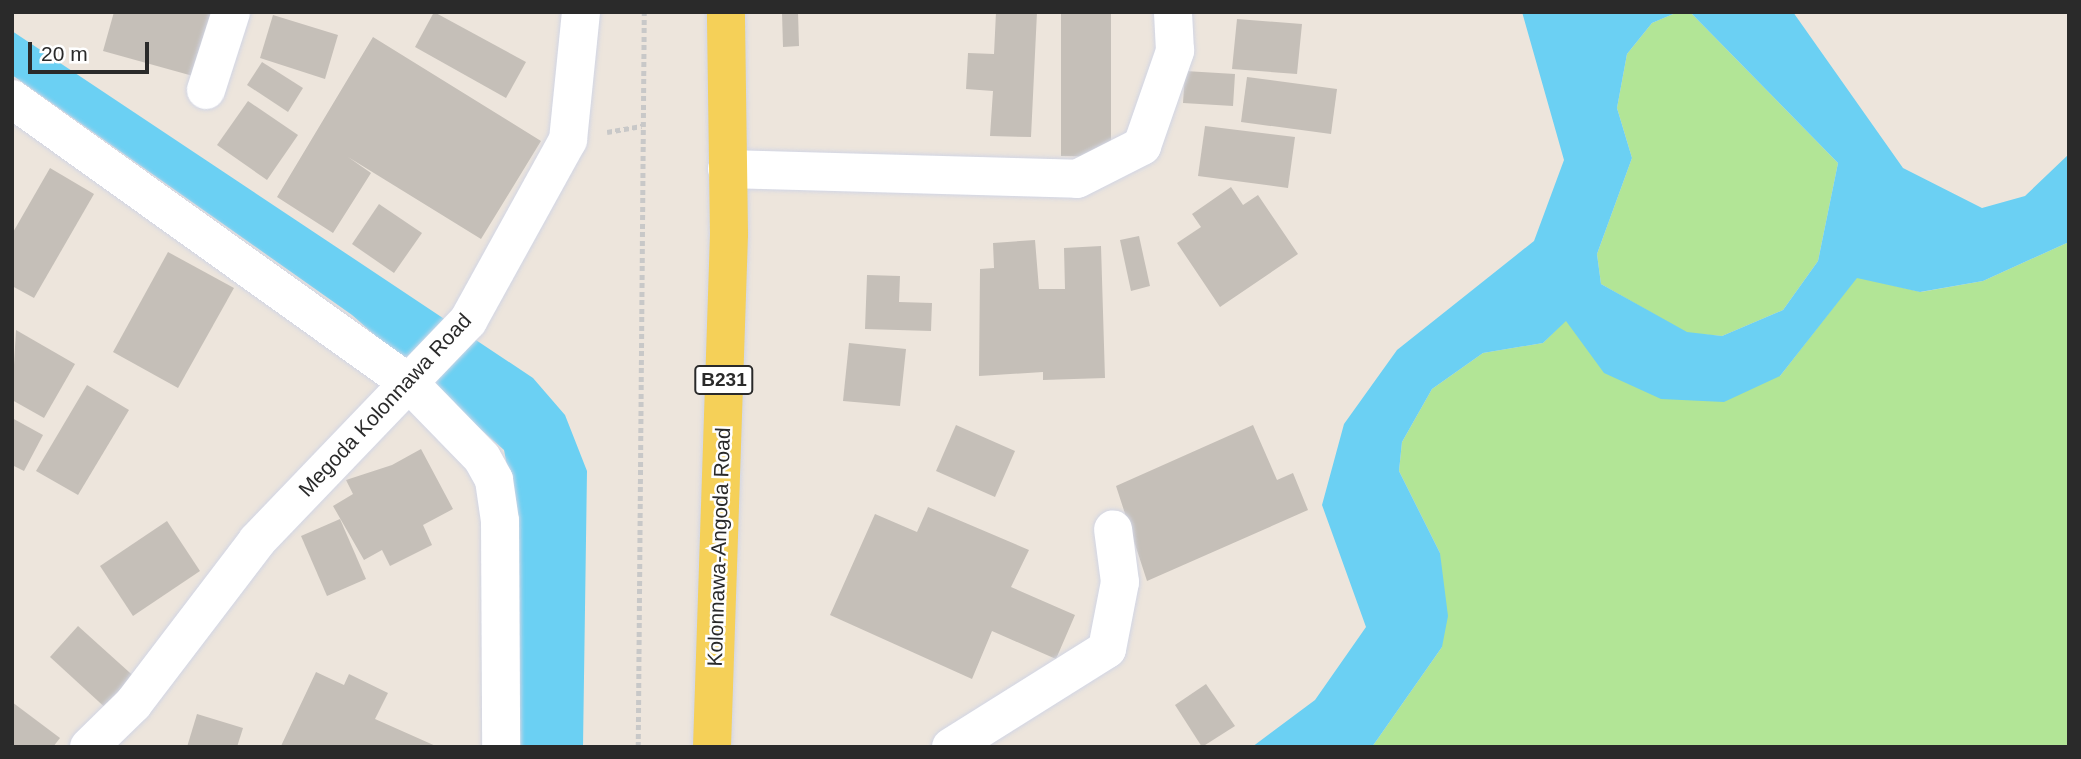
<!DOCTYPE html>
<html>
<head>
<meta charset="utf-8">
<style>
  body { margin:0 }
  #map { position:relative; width:2081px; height:759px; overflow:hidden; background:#ede5dc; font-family:Arial,sans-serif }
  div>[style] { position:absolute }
  .green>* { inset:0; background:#b2e596 }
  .water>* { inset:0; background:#6bd0f3 }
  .building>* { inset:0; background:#c5bfb8 }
  .path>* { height:4.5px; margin-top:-2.25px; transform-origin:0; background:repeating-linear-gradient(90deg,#c8c8c8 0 5px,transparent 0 8.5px) }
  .roads { filter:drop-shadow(0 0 2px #d1d5e4) drop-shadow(0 0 2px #d1d5e4) }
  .minor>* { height:38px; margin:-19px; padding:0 19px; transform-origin:19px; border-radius:19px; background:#fff }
  .major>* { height:38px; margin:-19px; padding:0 19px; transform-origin:19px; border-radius:19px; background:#f5d058 }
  span { translate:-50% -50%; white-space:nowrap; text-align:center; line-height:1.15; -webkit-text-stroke:5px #fff; paint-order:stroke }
  .shield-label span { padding:2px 5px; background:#fff; border:2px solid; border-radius:5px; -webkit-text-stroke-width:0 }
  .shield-label { font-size:19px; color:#2a2a2a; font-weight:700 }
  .street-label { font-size:21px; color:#2a2a2a }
  .frame { position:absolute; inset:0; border:14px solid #2a2a2a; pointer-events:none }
  .scale { position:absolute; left:28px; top:42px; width:121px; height:32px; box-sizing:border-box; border:4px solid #2a2a2a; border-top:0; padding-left:9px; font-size:21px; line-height:24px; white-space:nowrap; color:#2a2a2a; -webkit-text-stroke:5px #fff; paint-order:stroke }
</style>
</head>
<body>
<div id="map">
  <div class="green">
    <div style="clip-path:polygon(1678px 12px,1690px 12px,1838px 163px,1818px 261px,1783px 310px,1722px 336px,1687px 333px,1601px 284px,1597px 254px,1632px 158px,1617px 108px,1627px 54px,1652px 23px)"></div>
    <div style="clip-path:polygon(2069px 242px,2069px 747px,1372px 747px,1442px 647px,1440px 553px,1399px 471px,1402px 442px,1432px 389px,1483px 353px,1543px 343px,1566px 320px,1780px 376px,1857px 277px,1921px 292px,1983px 281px)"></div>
  </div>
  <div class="water">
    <div style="clip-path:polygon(1522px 12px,1678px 12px,1652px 23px,1627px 54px,1617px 108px,1632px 158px,1597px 254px,1601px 284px,1687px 332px,1722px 336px,1783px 310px,1818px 261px,1838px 163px,1690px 12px,1793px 12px,1903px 168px,1982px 208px,2025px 196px,2069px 154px,2069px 242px,1983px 281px,1920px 292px,1857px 278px,1780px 376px,1724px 402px,1661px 399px,1604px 373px,1566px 321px,1543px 343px,1483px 353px,1432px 389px,1402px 442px,1399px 471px,1440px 553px,1448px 616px,1442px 647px,1372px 747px,1252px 747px,1315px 700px,1366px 627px,1322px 505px,1344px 424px,1397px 350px,1534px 241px,1564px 160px)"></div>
    <div style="clip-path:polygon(12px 31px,533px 378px,565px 415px,587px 471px,583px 747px,514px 747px,518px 525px,504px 450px,352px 315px,12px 75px)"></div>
  </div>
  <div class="building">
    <div style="clip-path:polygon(114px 12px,211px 12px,193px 76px,103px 51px)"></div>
    <div style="clip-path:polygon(434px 12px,526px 62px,506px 98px,415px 47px)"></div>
    <div style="clip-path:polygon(782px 12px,798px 12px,799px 46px,783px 47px)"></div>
    <div style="clip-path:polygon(996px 12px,1037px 12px,1031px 137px,990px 136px,993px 91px,966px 89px,968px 53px,994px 54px)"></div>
    <div style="clip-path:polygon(1061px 12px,1111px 12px,1111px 157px,1061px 156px)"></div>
    <div style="clip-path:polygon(273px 15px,338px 35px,325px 79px,260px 58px)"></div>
    <div style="clip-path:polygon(1237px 19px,1302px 24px,1297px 74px,1232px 69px)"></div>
    <div style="clip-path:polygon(373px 37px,541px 141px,481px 239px,348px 157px,371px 173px,333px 233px,277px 197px)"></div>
    <div style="clip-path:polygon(262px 62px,303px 88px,288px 112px,247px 85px)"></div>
    <div style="clip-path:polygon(1185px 71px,1235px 74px,1233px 106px,1183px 103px)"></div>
    <div style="clip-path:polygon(1247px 77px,1337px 89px,1331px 134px,1241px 122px)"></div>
    <div style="clip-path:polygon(248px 101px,298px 135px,267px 180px,217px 145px)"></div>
    <div style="clip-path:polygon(1205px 126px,1295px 137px,1288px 188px,1198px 176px)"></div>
    <div style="clip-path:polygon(50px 168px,94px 194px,34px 298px,12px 286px,12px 234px)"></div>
    <div style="clip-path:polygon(1231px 187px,1243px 205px,1258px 195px,1298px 254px,1220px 307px,1177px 243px,1201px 227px,1192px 214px)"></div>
    <div style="clip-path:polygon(379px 204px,422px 233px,394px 273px,352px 244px)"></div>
    <div style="clip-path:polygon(1139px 236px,1150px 286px,1131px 291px,1120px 240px)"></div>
    <div style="clip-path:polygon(1035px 240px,1039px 289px,1065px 289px,1064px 248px,1101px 246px,1105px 378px,1043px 380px,1043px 372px,979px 376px,980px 269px,994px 268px,993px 243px)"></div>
    <div style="clip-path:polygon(168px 252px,234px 288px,178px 388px,113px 352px)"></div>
    <div style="clip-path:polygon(867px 275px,900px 276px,899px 302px,932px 303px,931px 331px,865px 329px)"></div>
    <div style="clip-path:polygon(16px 330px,75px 364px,44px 418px,12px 400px)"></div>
    <div style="clip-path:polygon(849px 343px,906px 349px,900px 406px,843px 401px)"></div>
    <div style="clip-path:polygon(87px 385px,129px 410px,78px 495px,36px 471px)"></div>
    <div style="clip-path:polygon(12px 418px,43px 435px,24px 471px,12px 465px)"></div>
    <div style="clip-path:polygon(956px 425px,1015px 451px,995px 497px,936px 471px)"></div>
    <div style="clip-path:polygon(1253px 425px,1277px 480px,1293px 473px,1308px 510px,1147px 581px,1116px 486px)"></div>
    <div style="clip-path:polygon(421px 449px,453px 509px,423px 525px,432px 545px,390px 566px,382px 550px,364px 560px,333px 506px,353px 494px,346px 480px,392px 465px)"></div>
    <div style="clip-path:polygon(928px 507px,1029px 550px,1011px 587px,1075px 615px,1056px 659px,992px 631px,972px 679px,830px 615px,875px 514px,917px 532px)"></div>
    <div style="clip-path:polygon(340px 519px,366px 579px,327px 596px,301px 536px)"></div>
    <div style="clip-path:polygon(167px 521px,200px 571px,133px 616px,100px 566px)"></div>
    <div style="clip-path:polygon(78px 626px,139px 681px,110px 712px,50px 657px)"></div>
    <div style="clip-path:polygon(316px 672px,344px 685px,349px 674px,388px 693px,375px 719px,438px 747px,281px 746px)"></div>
    <div style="clip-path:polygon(1206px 684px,1235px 726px,1202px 747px,1175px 705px)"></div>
    <div style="clip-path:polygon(12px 702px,60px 738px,53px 747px,12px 747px)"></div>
    <div style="clip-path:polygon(197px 714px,243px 728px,237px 747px,187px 747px)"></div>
  </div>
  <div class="path">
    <div style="left:607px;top:132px;width:35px;rotate:-10deg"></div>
    <div style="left:638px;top:747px;width:735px;rotate:-89.53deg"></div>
  </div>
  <div class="roads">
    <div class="minor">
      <div style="left:206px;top:90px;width:82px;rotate:-72.2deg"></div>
      <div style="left:12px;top:99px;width:490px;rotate:35.6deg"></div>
      <div style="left:410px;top:384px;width:103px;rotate:45.8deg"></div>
      <div style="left:482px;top:458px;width:25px;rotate:61deg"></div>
      <div style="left:494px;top:480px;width:41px;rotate:81.7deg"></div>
      <div style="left:500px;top:521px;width:226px;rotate:89.7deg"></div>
      <div style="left:727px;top:169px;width:350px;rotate:1.6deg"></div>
      <div style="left:1077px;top:179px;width:73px;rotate:-26.9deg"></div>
      <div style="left:1142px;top:146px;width:101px;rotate:-70.8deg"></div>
      <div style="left:1175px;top:51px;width:39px;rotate:-93deg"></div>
      <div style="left:89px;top:747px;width:62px;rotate:-44.3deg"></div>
      <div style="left:133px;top:704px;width:205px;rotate:-52.7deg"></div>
      <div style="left:257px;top:541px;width:305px;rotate:-46.2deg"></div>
      <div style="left:468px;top:321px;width:207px;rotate:-61.1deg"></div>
      <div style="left:568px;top:140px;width:129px;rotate:-84.2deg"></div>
      <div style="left:951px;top:747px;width:184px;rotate:-32.1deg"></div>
      <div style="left:1107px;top:649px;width:68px;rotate:-79deg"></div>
      <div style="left:1120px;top:582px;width:53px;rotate:-97.5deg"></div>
    </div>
    <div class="major">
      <div style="left:712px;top:747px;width:513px;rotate:-88.1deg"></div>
      <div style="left:729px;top:234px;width:222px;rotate:-90.8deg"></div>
    </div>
  </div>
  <div class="shield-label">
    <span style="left:724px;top:380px">B231</span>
  </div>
  <div class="street-label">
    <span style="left:385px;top:405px;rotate:-47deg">Megoda Kolonnawa Road</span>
    <span style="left:719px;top:547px;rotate:-88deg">Kolonnawa-Angoda Road</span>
  </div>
  <div class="frame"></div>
  <div class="scale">20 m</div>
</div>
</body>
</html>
